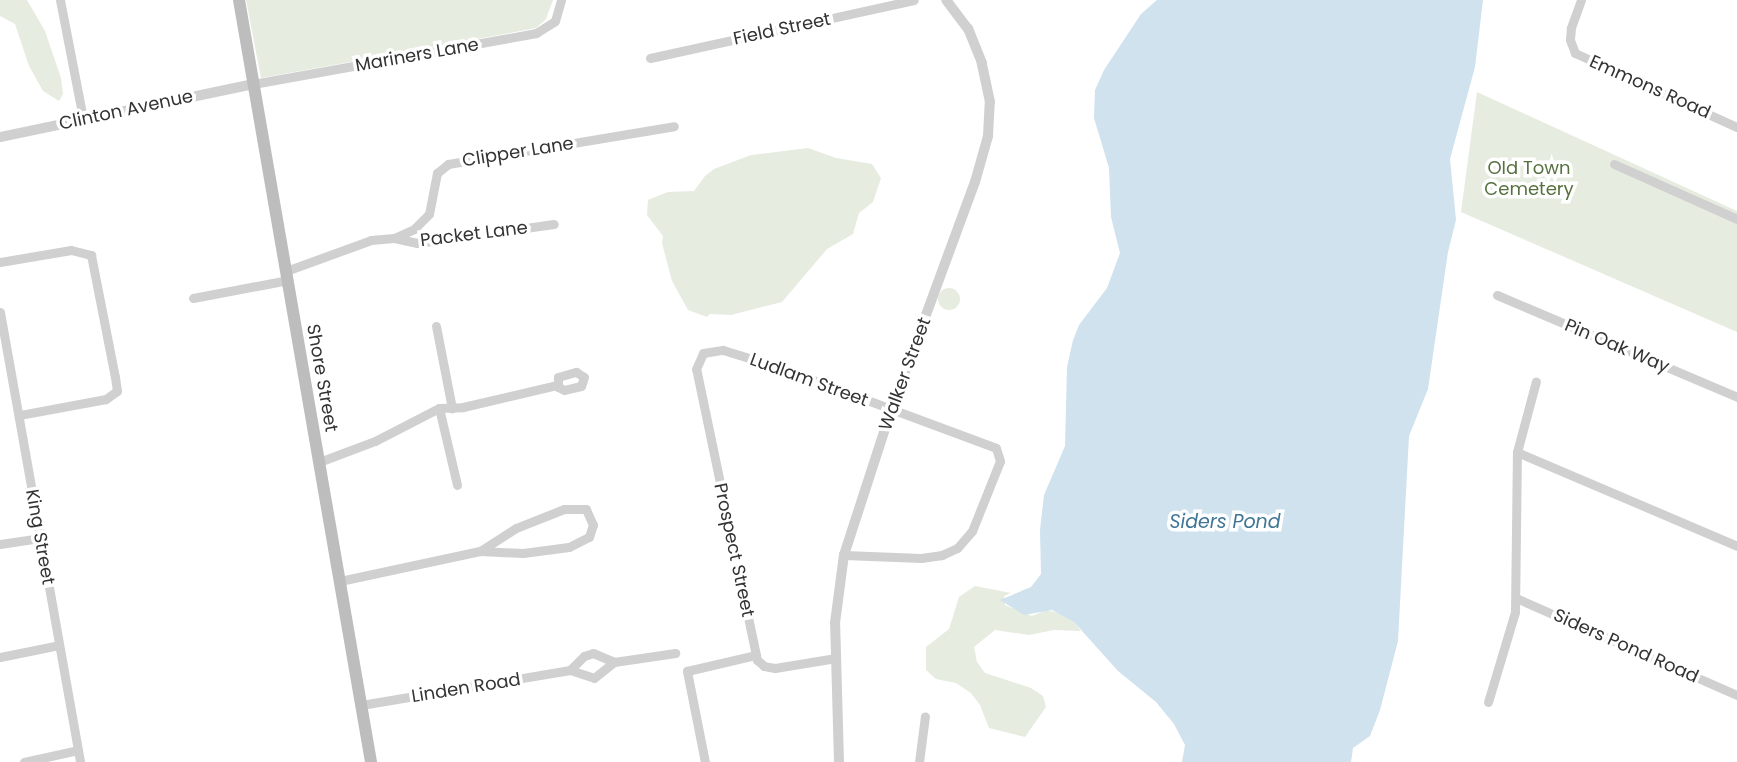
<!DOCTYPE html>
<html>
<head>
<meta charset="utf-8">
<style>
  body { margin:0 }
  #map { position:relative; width:1737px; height:762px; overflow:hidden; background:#fff; font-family:Poppins,sans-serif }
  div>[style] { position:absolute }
  .green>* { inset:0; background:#e6ecdf }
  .round { border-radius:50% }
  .water>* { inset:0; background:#cfe2ee }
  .minor>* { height:9px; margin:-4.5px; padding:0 4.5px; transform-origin:4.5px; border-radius:4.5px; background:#d0d0d0 }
  .tertiary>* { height:10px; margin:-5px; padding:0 5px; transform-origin:5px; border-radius:5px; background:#d0d0d0 }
  .secondary>* { height:12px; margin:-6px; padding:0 6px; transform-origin:6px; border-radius:6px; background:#bdbdbd }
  span { translate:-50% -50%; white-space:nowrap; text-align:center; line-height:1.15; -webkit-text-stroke:7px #fff; paint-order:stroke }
  .street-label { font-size:18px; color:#333 }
  .park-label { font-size:18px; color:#56703f }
  .water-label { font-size:19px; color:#3f7597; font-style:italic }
</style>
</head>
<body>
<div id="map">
  <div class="green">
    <div style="clip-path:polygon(0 0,27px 0,45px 31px,61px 78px,63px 94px,59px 101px,43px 91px,29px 66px,15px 24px,0 16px)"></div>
    <div style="clip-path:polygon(246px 0,553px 0,546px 19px,536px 28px,526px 30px,261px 78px)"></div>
    <div style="clip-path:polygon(1477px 92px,1737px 211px,1737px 332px,1461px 212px)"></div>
    <div style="clip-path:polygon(808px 148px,836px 158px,872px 164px,881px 178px,873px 202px,859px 213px,853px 234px,827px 249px,782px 302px,731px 315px,710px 314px,707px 317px,688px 310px,672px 281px,662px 243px,663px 236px,647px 215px,648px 200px,668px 192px,694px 191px,705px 176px,714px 169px,751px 155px)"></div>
    <div class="round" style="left:938px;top:288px;width:22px;height:22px"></div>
    <div style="clip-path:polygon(975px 586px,1011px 593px,1004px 596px,1005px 605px,1032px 616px,1047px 610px,1062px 614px,1074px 622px,1081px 631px,1054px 630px,1029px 635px,995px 630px,974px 647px,977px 662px,985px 673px,1031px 688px,1043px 696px,1046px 707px,1025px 737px,989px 728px,980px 705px,971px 693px,956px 683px,936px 679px,926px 670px,926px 647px,949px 629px,959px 597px)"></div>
  </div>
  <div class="water">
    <div style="clip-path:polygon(1157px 0,1483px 0,1475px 67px,1450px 159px,1456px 220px,1448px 252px,1428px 389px,1409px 436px,1398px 641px,1380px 710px,1370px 736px,1353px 748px,1351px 762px,1182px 762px,1185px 745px,1174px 724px,1156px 702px,1118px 671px,1074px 622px,1052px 610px,1024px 615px,1000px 600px,1031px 587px,1041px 574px,1040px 530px,1044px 495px,1065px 446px,1067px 367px,1073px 340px,1079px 325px,1107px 288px,1120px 253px,1111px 217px,1109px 168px,1094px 118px,1095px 90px,1104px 70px,1141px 14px)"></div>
  </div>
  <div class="minor">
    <div style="left:60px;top:0;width:120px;rotate:79deg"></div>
    <div style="left:1581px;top:0;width:30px;rotate:110deg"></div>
    <div style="left:1571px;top:28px;width:12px;rotate:95deg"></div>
    <div style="left:1570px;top:40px;width:14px;rotate:69deg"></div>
    <div style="left:1575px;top:53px;width:178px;rotate:24.6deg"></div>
    <div style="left:650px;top:58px;width:270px;rotate:-12.4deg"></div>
    <div style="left:253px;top:84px;width:288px;rotate:-10.2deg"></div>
    <div style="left:536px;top:33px;width:22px;rotate:-32deg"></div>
    <div style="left:555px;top:21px;width:22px;rotate:-74deg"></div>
    <div style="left:1614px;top:164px;width:135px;rotate:24.1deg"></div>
    <div style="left:394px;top:238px;width:24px;rotate:12deg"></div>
    <div style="left:417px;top:243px;width:138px;rotate:-7.9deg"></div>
    <div style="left:0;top:262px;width:72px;rotate:-9.6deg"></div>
    <div style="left:71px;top:250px;width:21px;rotate:14deg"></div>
    <div style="left:91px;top:255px;width:124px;rotate:78.9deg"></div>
    <div style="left:115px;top:377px;width:14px;rotate:82deg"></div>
    <div style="left:117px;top:391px;width:14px;rotate:144deg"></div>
    <div style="left:106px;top:399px;width:87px;rotate:169.5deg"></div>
    <div style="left:286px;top:271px;width:90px;rotate:-20deg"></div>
    <div style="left:371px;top:240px;width:23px;rotate:-5deg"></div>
    <div style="left:394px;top:238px;width:22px;rotate:-24deg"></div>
    <div style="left:414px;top:229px;width:21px;rotate:-45deg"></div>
    <div style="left:429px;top:214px;width:42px;rotate:-79deg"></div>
    <div style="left:437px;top:173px;width:14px;rotate:-39deg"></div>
    <div style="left:448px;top:164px;width:229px;rotate:-9.5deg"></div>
    <div style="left:1497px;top:295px;width:261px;rotate:23deg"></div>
    <div style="left:193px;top:298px;width:97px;rotate:-10.7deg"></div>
    <div style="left:0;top:312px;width:457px;rotate:79.9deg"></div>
    <div style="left:436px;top:326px;width:84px;rotate:79deg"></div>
    <div style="left:576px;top:372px;width:9px;rotate:32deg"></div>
    <div style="left:584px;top:377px;width:9px;rotate:108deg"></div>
    <div style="left:581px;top:386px;width:17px;rotate:167deg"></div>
    <div style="left:564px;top:390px;width:7px;rotate:-153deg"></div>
    <div style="left:558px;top:387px;width:10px;rotate:-90deg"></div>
    <div style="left:558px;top:377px;width:19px;rotate:-16deg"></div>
    <div style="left:439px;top:408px;width:79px;rotate:76.8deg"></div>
    <div style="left:1517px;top:452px;width:239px;rotate:23.1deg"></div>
    <div style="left:319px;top:462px;width:60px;rotate:-20.6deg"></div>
    <div style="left:375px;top:441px;width:72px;rotate:-27.3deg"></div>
    <div style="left:439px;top:408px;width:24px;rotate:-2deg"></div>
    <div style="left:463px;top:407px;width:97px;rotate:-13.2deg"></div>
    <div style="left:0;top:544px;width:40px;rotate:-8.5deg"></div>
    <div style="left:340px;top:581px;width:143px;rotate:-12.1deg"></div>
    <div style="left:480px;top:551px;width:43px;rotate:2.7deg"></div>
    <div style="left:523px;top:553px;width:46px;rotate:-7.4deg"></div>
    <div style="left:569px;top:547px;width:22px;rotate:-27deg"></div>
    <div style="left:589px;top:537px;width:13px;rotate:-72deg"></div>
    <div style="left:593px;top:525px;width:17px;rotate:-114deg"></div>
    <div style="left:586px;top:509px;width:22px;rotate:180deg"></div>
    <div style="left:564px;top:509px;width:52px;rotate:158.4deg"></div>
    <div style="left:516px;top:528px;width:43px;rotate:147.4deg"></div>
    <div style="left:1516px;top:598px;width:241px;rotate:23.7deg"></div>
    <div style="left:0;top:657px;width:60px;rotate:-11.5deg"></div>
    <div style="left:836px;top:658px;width:62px;rotate:170.7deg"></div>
    <div style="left:775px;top:668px;width:11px;rotate:-170deg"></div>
    <div style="left:764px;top:666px;width:9px;rotate:-139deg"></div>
    <div style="left:757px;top:660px;width:297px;rotate:-101.8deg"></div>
    <div style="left:696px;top:369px;width:17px;rotate:-66deg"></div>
    <div style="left:703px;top:353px;width:20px;rotate:-9deg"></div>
    <div style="left:723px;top:350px;width:61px;rotate:17.2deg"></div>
    <div style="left:781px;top:368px;width:229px;rotate:20.4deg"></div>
    <div style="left:996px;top:448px;width:14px;rotate:73deg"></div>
    <div style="left:1000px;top:461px;width:75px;rotate:111.8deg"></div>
    <div style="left:972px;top:531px;width:23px;rotate:131deg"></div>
    <div style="left:957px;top:548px;width:17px;rotate:155deg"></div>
    <div style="left:942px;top:555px;width:21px;rotate:172deg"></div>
    <div style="left:921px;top:558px;width:77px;rotate:-177.8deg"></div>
    <div style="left:570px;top:670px;width:20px;rotate:-45deg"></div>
    <div style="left:584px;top:656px;width:9px;rotate:-18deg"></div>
    <div style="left:593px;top:653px;width:23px;rotate:23deg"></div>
    <div style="left:1488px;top:702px;width:94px;rotate:-73.3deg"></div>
    <div style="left:1515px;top:612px;width:160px;rotate:-89.3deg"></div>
    <div style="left:1517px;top:452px;width:73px;rotate:-75deg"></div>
    <div style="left:361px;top:705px;width:212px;rotate:-9.5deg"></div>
    <div style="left:570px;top:670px;width:25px;rotate:18deg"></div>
    <div style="left:594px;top:678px;width:26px;rotate:-39deg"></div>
    <div style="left:614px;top:662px;width:62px;rotate:-8.4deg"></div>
    <div style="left:24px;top:762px;width:55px;rotate:-12.5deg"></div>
    <div style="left:705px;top:762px;width:93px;rotate:-101.2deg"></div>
    <div style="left:687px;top:671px;width:71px;rotate:-13.1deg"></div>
    <div style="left:919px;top:762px;width:46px;rotate:-82.6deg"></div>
  </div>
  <div class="tertiary">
    <div style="left:0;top:137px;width:258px;rotate:-11.8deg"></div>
    <div style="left:839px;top:762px;width:139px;rotate:-91.6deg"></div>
    <div style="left:835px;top:623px;width:69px;rotate:-82.5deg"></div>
    <div style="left:844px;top:555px;width:152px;rotate:-72deg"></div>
    <div style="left:891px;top:410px;width:243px;rotate:-69.8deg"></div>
    <div style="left:975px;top:182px;width:48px;rotate:-74.2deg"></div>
    <div style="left:988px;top:136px;width:34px;rotate:-87deg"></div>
    <div style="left:990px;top:102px;width:40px;rotate:-102deg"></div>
    <div style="left:982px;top:63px;width:37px;rotate:-112deg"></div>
    <div style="left:968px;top:29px;width:36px;rotate:-127deg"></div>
  </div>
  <div class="secondary">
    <div style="left:239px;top:0;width:773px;rotate:80.17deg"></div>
  </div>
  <div class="street-label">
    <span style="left:782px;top:29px;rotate:-12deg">Field Street</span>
    <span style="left:417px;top:55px;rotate:-10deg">Mariners Lane</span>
    <span style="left:1650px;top:87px;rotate:24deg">Emmons Road</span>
    <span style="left:126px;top:110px;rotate:-12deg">Clinton Avenue</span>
    <span style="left:518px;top:152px;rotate:-9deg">Clipper Lane</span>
    <span style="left:474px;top:234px;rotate:-7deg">Packet Lane</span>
    <span style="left:1617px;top:346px;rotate:23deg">Pin Oak Way</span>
    <span style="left:905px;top:374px;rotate:-70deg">Walker Street</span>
    <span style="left:322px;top:378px;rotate:80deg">Shore Street</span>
    <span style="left:809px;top:380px;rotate:20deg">Ludlam Street</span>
    <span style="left:40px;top:537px;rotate:80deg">King Street</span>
    <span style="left:734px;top:550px;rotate:78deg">Prospect Street</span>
    <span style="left:1626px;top:646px;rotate:24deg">Siders Pond Road</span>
    <span style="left:466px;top:688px;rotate:-9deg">Linden Road</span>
  </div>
  <div class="park-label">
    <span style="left:1529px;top:179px">Old Town<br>Cemetery</span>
  </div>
  <div class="water-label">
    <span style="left:1225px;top:522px">Siders Pond</span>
  </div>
</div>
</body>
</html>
